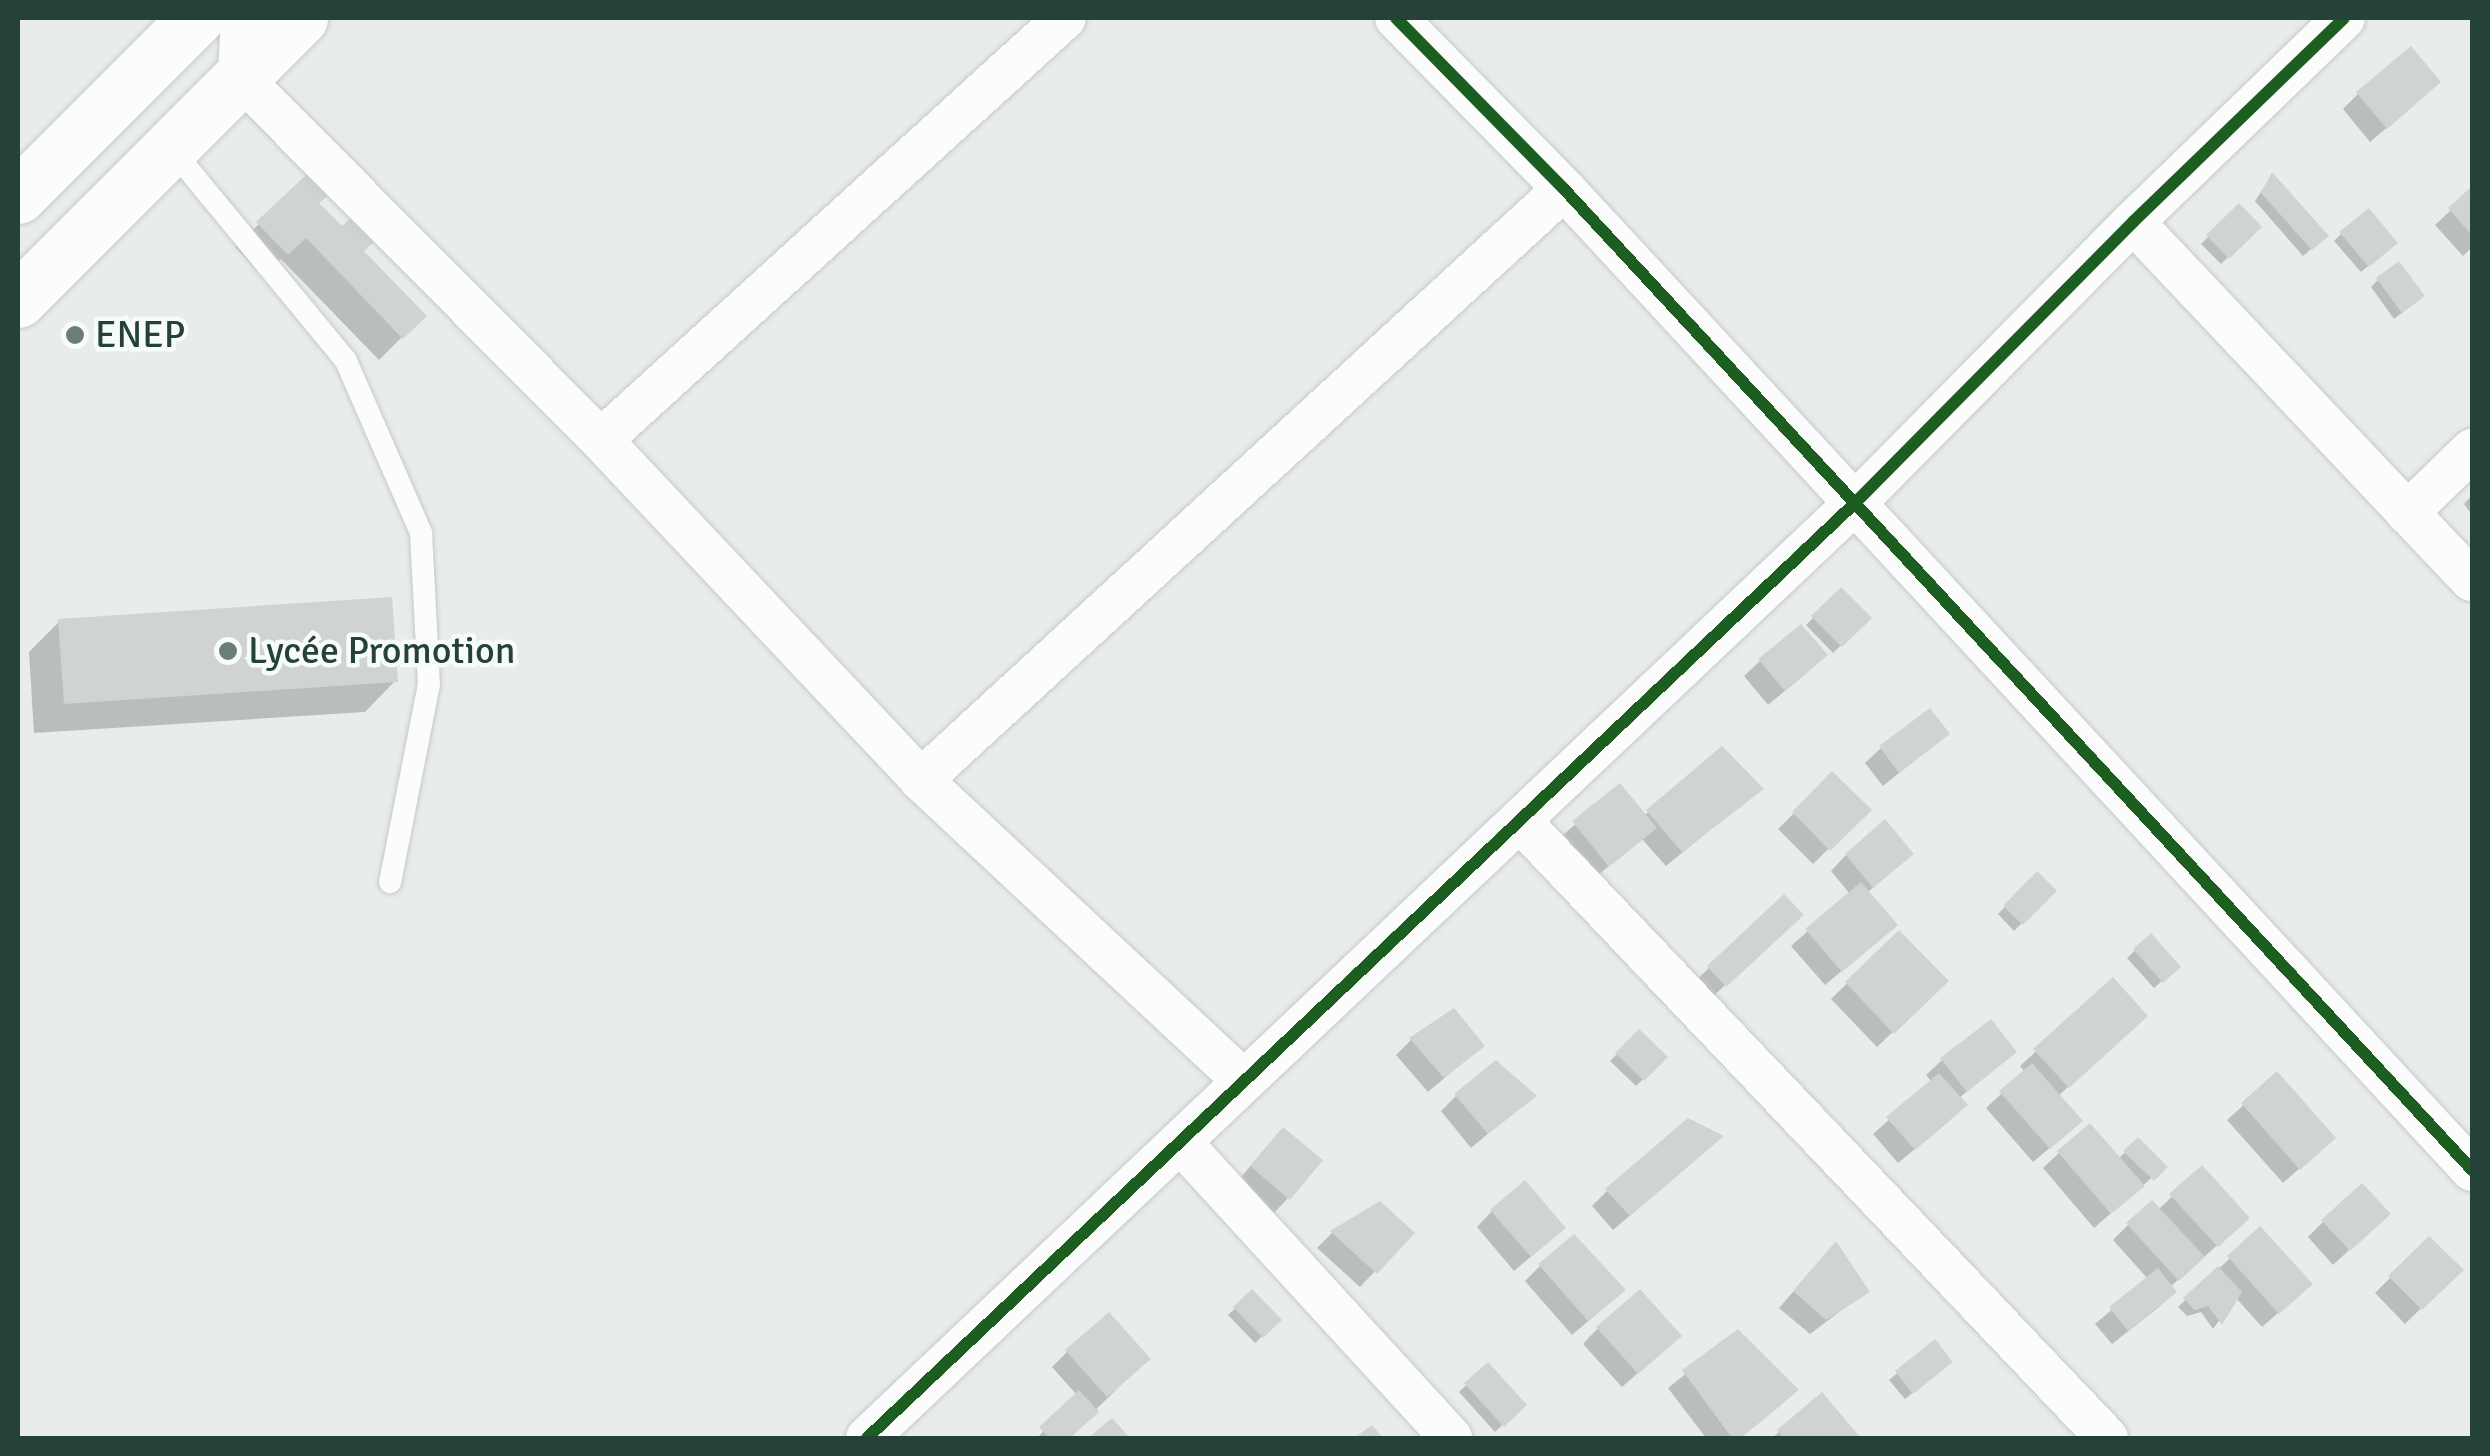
<!DOCTYPE html>
<html>
<head>
<meta charset="utf-8">
<style>
  body { margin:0 }
  #map { position:relative; width:2490px; height:1456px; overflow:hidden; background:#e8edeb; font-family:Signika,sans-serif }
  div>[style] { position:absolute }
  .shadow>* { inset:0; background:#0003 }
  .building>* { inset:0; background:#cfd4d2 }
  .roads { filter:drop-shadow(0 0 2px #c5cac8) drop-shadow(0 0 2px #c5cac8) }
  .service>* { height:22px; margin:-11px; padding:0 11px; transform-origin:11px; border-radius:11px; background:#fcfcfc }
  .minor>* { height:42px; margin:-21px; padding:0 21px; transform-origin:21px; border-radius:21px; background:#fcfcfc }
  .secondary>* { height:55px; margin:-27.5px; padding:0 27.5px; transform-origin:27.5px; border-radius:27.5px; background:#fcfcfc }
  .cycleway>* { height:12px; margin:-6px; padding:0 6px; transform-origin:6px; border-radius:6px; background:#1b5e20 }
  .dots>* { width:28px; height:28px; translate:-50% -50%; box-sizing:border-box; border:5px solid #f7fbf9; border-radius:50% }
  span { translate:-50% -50%; white-space:nowrap; text-align:center; line-height:1.15; -webkit-text-stroke:9px #f7fbf9; paint-order:stroke }
  .poi-label { font-size:38px; color:#24423a }
  .left { translate:0 -50%; text-align:left }
  .frame { position:absolute; inset:0; border:20px solid #24423a; pointer-events:none }
</style>
</head>
<body>
<div id="map">
  <div class="shadow">
    <div style="clip-path:polygon(2358px 94px,2423px 97px,2370px 142px,2343px 109px)"></div>
    <div style="clip-path:polygon(2272px 175px,2318px 243px,2303px 256px,2255px 201px)"></div>
    <div style="clip-path:polygon(307px 178px,316px 203px,423px 316px,379px 360px,281px 259px,263px 276px,235px 247px)"></div>
    <div style="clip-path:polygon(2472px 190px,2472px 247px,2463px 256px,2435px 225px)"></div>
    <div style="clip-path:polygon(2239px 207px,2259px 227px,2221px 264px,2201px 244px)"></div>
    <div style="clip-path:polygon(2341px 234px,2388px 250px,2361px 272px,2334px 241px)"></div>
    <div style="clip-path:polygon(2378px 280px,2415px 303px,2394px 319px,2371px 287px)"></div>
    <div style="clip-path:polygon(2472px 495px,2472px 515px,2464px 504px)"></div>
    <div style="clip-path:polygon(1841px 590px,1869px 618px,1833px 653px,1806px 625px)"></div>
    <div style="clip-path:polygon(59px 622px,395px 681px,365px 712px,34px 733px,29px 652px)"></div>
    <div style="clip-path:polygon(1760px 661px,1810px 670px,1768px 705px,1744px 676px)"></div>
    <div style="clip-path:polygon(1947px 734px,1883px 786px,1865px 763px,1881px 748px)"></div>
    <div style="clip-path:polygon(1721px 749px,1761px 788px,1666px 866px,1642px 839px,1592px 880px,1558px 839px,1620px 787px,1644px 816px)"></div>
    <div style="clip-path:polygon(1832px 775px,1868px 810px,1813px 864px,1778px 829px)"></div>
    <div style="clip-path:polygon(1911px 854px,1867px 893px,1879px 940px,1825px 985px,1791px 946px,1850px 894px,1831px 871px,1846px 855px)"></div>
    <div style="clip-path:polygon(2037px 875px,2053px 891px,2014px 931px,1998px 914px)"></div>
    <div style="clip-path:polygon(1784px 897px,1785px 930px,1709px 1000px,1693px 983px)"></div>
    <div style="clip-path:polygon(1899px 933px,1946px 981px,1877px 1047px,1831px 999px)"></div>
    <div style="clip-path:polygon(2151px 936px,2178px 966px,2154px 988px,2127px 958px)"></div>
    <div style="clip-path:polygon(2113px 981px,2129px 1031px,2058px 1096px,2064px 1136px,2033px 1162px,1986px 1108px,2025px 1072px,2020px 1066px)"></div>
    <div style="clip-path:polygon(1990px 1022px,2014px 1052px,1958px 1099px,1949px 1121px,1898px 1163px,1873px 1134px,1932px 1082px,1926px 1075px,1942px 1060px)"></div>
    <div style="clip-path:polygon(1639px 1032px,1665px 1057px,1636px 1086px,1610px 1061px)"></div>
    <div style="clip-path:polygon(1411px 1040px,1482px 1046px,1428px 1092px,1396px 1055px)"></div>
    <div style="clip-path:polygon(2277px 1075px,2317px 1153px,2283px 1183px,2227px 1120px)"></div>
    <div style="clip-path:polygon(1456px 1096px,1533px 1096px,1471px 1148px,1441px 1111px)"></div>
    <div style="clip-path:polygon(2138px 1140px,2164px 1167px,2094px 1228px,2043px 1168px,2059px 1153px,2118px 1159px)"></div>
    <div style="clip-path:polygon(1268px 1145px,1288px 1198px,1273px 1214px,1236px 1183px)"></div>
    <div style="clip-path:polygon(1705px 1151px,1613px 1230px,1592px 1206px,1607px 1191px)"></div>
    <div style="clip-path:polygon(2201px 1169px,2231px 1233px,2170px 1287px,2174px 1292px,2159px 1307px,2112px 1344px,2095px 1324px,2148px 1279px,2113px 1240px,2128px 1225px,2158px 1210px)"></div>
    <div style="clip-path:polygon(1380px 1204px,1411px 1233px,1360px 1287px,1317px 1248px,1332px 1233px)"></div>
    <div style="clip-path:polygon(1492px 1211px,1547px 1243px,1514px 1271px,1477px 1227px)"></div>
    <div style="clip-path:polygon(2323px 1222px,2372px 1229px,2333px 1265px,2308px 1237px)"></div>
    <div style="clip-path:polygon(2260px 1230px,2294px 1299px,2262px 1327px,2236px 1298px,2213px 1329px,2201px 1312px,2187px 1316px,2178px 1307px)"></div>
    <div style="clip-path:polygon(2429px 1239px,2460px 1270px,2405px 1324px,2375px 1293px)"></div>
    <div style="clip-path:polygon(1821px 1260px,1867px 1291px,1810px 1334px,1779px 1308px)"></div>
    <div style="clip-path:polygon(1540px 1266px,1607px 1305px,1572px 1335px,1525px 1281px)"></div>
    <div style="clip-path:polygon(1252px 1292px,1279px 1320px,1255px 1343px,1228px 1315px)"></div>
    <div style="clip-path:polygon(1598px 1328px,1663px 1351px,1622px 1387px,1583px 1344px)"></div>
    <div style="clip-path:polygon(1738px 1332px,1781px 1405px,1740px 1438px,1706px 1438px,1668px 1388px)"></div>
    <div style="clip-path:polygon(1935px 1342px,1943px 1368px,1905px 1399px,1889px 1380px)"></div>
    <div style="clip-path:polygon(1067px 1352px,1132px 1374px,1067px 1438px,1037px 1438px,1077px 1395px,1052px 1367px)"></div>
    <div style="clip-path:polygon(1487px 1365px,1523px 1405px,1495px 1432px,1459px 1392px)"></div>
    <div style="clip-path:polygon(1821px 1396px,1858px 1438px,1772px 1438px)"></div>
  </div>
  <div class="building">
    <div style="clip-path:polygon(2411px 46px,2441px 82px,2387px 129px,2356px 92px)"></div>
    <div style="clip-path:polygon(2272px 172px,2329px 236px,2312px 250px,2261px 193px)"></div>
    <div style="clip-path:polygon(307px 174px,328px 196px,319px 203px,342px 226px,357px 212px,380px 236px,364px 251px,427px 316px,403px 339px,306px 238px,288px 255px,256px 222px)"></div>
    <div style="clip-path:polygon(2472px 186px,2472px 235px,2448px 208px)"></div>
    <div style="clip-path:polygon(2239px 203px,2262px 227px,2229px 259px,2206px 235px)"></div>
    <div style="clip-path:polygon(2369px 208px,2398px 243px,2369px 267px,2339px 232px)"></div>
    <div style="clip-path:polygon(2399px 261px,2425px 296px,2402px 313px,2376px 278px)"></div>
    <div style="clip-path:polygon(1841px 587px,1872px 618px,1842px 647px,1811px 616px)"></div>
    <div style="clip-path:polygon(392px 597px,398px 682px,64px 704px,58px 619px)"></div>
    <div style="clip-path:polygon(1801px 624px,1828px 655px,1785px 691px,1758px 659px)"></div>
    <div style="clip-path:polygon(1930px 708px,1950px 734px,1899px 773px,1879px 746px)"></div>
    <div style="clip-path:polygon(1722px 746px,1764px 789px,1682px 852px,1646px 810px)"></div>
    <div style="clip-path:polygon(1832px 771px,1872px 810px,1830px 851px,1792px 812px)"></div>
    <div style="clip-path:polygon(1620px 783px,1657px 828px,1609px 867px,1572px 821px)"></div>
    <div style="clip-path:polygon(1885px 819px,1914px 854px,1873px 888px,1845px 854px)"></div>
    <div style="clip-path:polygon(2037px 871px,2057px 891px,2023px 925px,2003px 906px)"></div>
    <div style="clip-path:polygon(1861px 882px,1898px 925px,1842px 972px,1805px 929px)"></div>
    <div style="clip-path:polygon(1784px 894px,1804px 915px,1726px 987px,1707px 966px)"></div>
    <div style="clip-path:polygon(1899px 930px,1949px 981px,1894px 1034px,1845px 982px)"></div>
    <div style="clip-path:polygon(2151px 933px,2181px 967px,2163px 983px,2133px 949px)"></div>
    <div style="clip-path:polygon(2113px 977px,2148px 1016px,2069px 1088px,2033px 1049px)"></div>
    <div style="clip-path:polygon(1454px 1008px,1485px 1046px,1444px 1078px,1409px 1038px)"></div>
    <div style="clip-path:polygon(1991px 1019px,2017px 1052px,1967px 1092px,1940px 1058px)"></div>
    <div style="clip-path:polygon(1639px 1029px,1668px 1057px,1644px 1081px,1615px 1053px)"></div>
    <div style="clip-path:polygon(1496px 1060px,1537px 1096px,1488px 1134px,1454px 1094px)"></div>
    <div style="clip-path:polygon(2032px 1063px,2083px 1121px,2050px 1149px,1999px 1091px)"></div>
    <div style="clip-path:polygon(2277px 1071px,2336px 1138px,2300px 1170px,2241px 1103px)"></div>
    <div style="clip-path:polygon(1939px 1073px,1968px 1105px,1915px 1150px,1886px 1117px)"></div>
    <div style="clip-path:polygon(1688px 1118px,1724px 1136px,1630px 1216px,1605px 1189px)"></div>
    <div style="clip-path:polygon(2090px 1123px,2145px 1186px,2111px 1214px,2057px 1151px)"></div>
    <div style="clip-path:polygon(1283px 1127px,1323px 1160px,1290px 1200px,1250px 1166px)"></div>
    <div style="clip-path:polygon(2138px 1137px,2168px 1167px,2154px 1181px,2123px 1151px)"></div>
    <div style="clip-path:polygon(2202px 1165px,2250px 1218px,2218px 1247px,2169px 1194px)"></div>
    <div style="clip-path:polygon(1525px 1180px,1566px 1228px,1531px 1257px,1490px 1210px)"></div>
    <div style="clip-path:polygon(2362px 1183px,2391px 1214px,2350px 1251px,2321px 1220px)"></div>
    <div style="clip-path:polygon(2152px 1200px,2205px 1257px,2179px 1281px,2126px 1223px)"></div>
    <div style="clip-path:polygon(1380px 1201px,1415px 1233px,1377px 1274px,1330px 1231px)"></div>
    <div style="clip-path:polygon(2260px 1226px,2313px 1284px,2279px 1314px,2227px 1256px)"></div>
    <div style="clip-path:polygon(1574px 1234px,1626px 1290px,1588px 1321px,1538px 1264px)"></div>
    <div style="clip-path:polygon(2429px 1236px,2464px 1270px,2422px 1310px,2388px 1276px)"></div>
    <div style="clip-path:polygon(1836px 1241px,1870px 1292px,1826px 1320px,1793px 1291px)"></div>
    <div style="clip-path:polygon(2218px 1266px,2242px 1292px,2222px 1325px,2208px 1306px,2195px 1310px,2183px 1298px)"></div>
    <div style="clip-path:polygon(2158px 1268px,2177px 1292px,2128px 1331px,2109px 1307px)"></div>
    <div style="clip-path:polygon(1252px 1289px,1282px 1320px,1263px 1338px,1233px 1307px)"></div>
    <div style="clip-path:polygon(1640px 1289px,1682px 1336px,1638px 1374px,1596px 1327px)"></div>
    <div style="clip-path:polygon(1109px 1312px,1151px 1359px,1107px 1397px,1065px 1350px)"></div>
    <div style="clip-path:polygon(1738px 1329px,1799px 1390px,1741px 1438px,1732px 1438px,1682px 1370px)"></div>
    <div style="clip-path:polygon(1935px 1339px,1953px 1362px,1913px 1394px,1895px 1371px)"></div>
    <div style="clip-path:polygon(1488px 1362px,1527px 1405px,1504px 1427px,1464px 1383px)"></div>
    <div style="clip-path:polygon(1079px 1390px,1099px 1412px,1070px 1438px,1050px 1438px,1039px 1427px)"></div>
    <div style="clip-path:polygon(1822px 1392px,1861px 1438px,1784px 1438px,1777px 1430px)"></div>
    <div style="clip-path:polygon(1112px 1418px,1130px 1438px,1088px 1438px)"></div>
    <div style="clip-path:polygon(1372px 1425px,1383px 1438px,1354px 1438px)"></div>
  </div>
  <div class="roads">
    <div class="service">
      <div style="left:169px;top:146px;width:278px;rotate:50.5deg"></div>
      <div style="left:346px;top:361px;width:188px;rotate:66.4deg"></div>
      <div style="left:421px;top:533px;width:151px;rotate:87deg"></div>
      <div style="left:429px;top:684px;width:202px;rotate:101.1deg"></div>
    </div>
    <div class="minor">
      <div style="left:242px;top:18px;width:58px;rotate:93deg"></div>
      <div style="left:239px;top:76px;width:513px;rotate:45.16deg"></div>
      <div style="left:601px;top:440px;width:467px;rotate:46.7deg"></div>
      <div style="left:921px;top:780px;width:439px;rotate:43deg"></div>
      <div style="left:1396px;top:18px;width:240px;rotate:45.5deg"></div>
      <div style="left:1564px;top:189px;width:1337px;rotate:47.21deg"></div>
      <div style="left:2133px;top:222px;width:493px;rotate:46.6deg"></div>
      <div style="left:601px;top:440px;width:627px;rotate:-42.29deg"></div>
      <div style="left:2407px;top:513px;width:91px;rotate:-44.1deg"></div>
      <div style="left:921px;top:780px;width:873px;rotate:-42.59deg"></div>
      <div style="left:1521px;top:822px;width:850px;rotate:46.43deg"></div>
      <div style="left:1181px;top:1143px;width:400px;rotate:47.5deg"></div>
      <div style="left:867px;top:1438px;width:1360px;rotate:-43.42deg"></div>
      <div style="left:1855px;top:503px;width:395px;rotate:-45.3deg"></div>
      <div style="left:2133px;top:222px;width:293px;rotate:-44deg"></div>
    </div>
    <div class="secondary">
      <div style="left:18px;top:196px;width:252px;rotate:-45deg"></div>
      <div style="left:18px;top:300px;width:399px;rotate:-45deg"></div>
    </div>
  </div>
  <div class="cycleway">
    <div style="left:1396px;top:18px;width:240px;rotate:45.5deg"></div>
    <div style="left:1564px;top:189px;width:1337px;rotate:47.21deg"></div>
    <div style="left:867px;top:1438px;width:1360px;rotate:-43.42deg"></div>
    <div style="left:1855px;top:503px;width:395px;rotate:-45.3deg"></div>
    <div style="left:2133px;top:222px;width:293px;rotate:-44deg"></div>
  </div>
  <div class="dots">
    <div style="left:75px;top:335px;background:#697e78"></div>
    <div style="left:228px;top:651px;background:#697e78"></div>
  </div>
  <div class="poi-label">
    <span class="left" style="left:95px;top:335px">ENEP</span>
    <span class="left" style="left:248px;top:651px">Lycée Promotion</span>
  </div>
  <div class="frame"></div>
</div>
</body>
</html>
